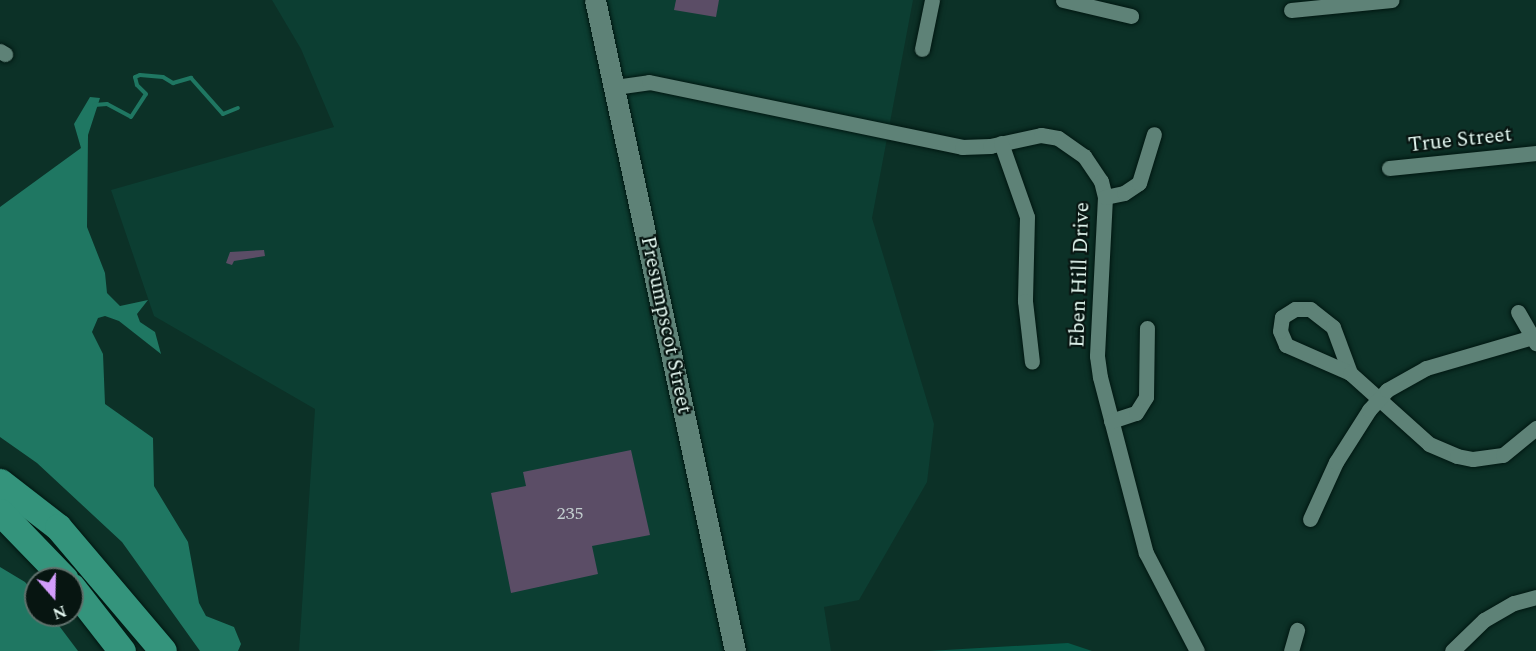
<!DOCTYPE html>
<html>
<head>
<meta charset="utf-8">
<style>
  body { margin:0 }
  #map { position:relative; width:1536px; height:651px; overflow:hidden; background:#0c3127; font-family:Spectral,serif }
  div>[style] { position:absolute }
  .built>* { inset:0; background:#0c3e32 }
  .green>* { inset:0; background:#075847 }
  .water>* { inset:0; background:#1f7762 }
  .stream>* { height:4px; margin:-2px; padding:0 2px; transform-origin:2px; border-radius:2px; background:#1f7762 }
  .building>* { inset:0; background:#5b4d66 }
  .roads { filter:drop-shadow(0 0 2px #001711) drop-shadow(0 0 2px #001711) }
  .street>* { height:15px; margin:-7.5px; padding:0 7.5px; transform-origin:7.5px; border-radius:7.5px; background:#5e8277 }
  .secondary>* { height:21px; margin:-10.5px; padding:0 10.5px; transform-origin:10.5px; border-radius:10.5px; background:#5e8277 }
  .highway>* { height:27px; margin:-13.5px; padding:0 13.5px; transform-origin:13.5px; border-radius:13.5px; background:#34947c }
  span { translate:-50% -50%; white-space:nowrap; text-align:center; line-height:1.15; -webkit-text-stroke:4.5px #071511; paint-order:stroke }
  .number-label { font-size:18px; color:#c2cdce }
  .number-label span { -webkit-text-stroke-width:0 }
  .street-label { font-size:21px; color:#e4f8f1 }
  .north { position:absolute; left:24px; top:567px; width:60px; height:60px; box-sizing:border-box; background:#071511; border:2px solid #5f706b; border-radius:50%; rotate:160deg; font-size:16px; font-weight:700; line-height:24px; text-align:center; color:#e4f8f1 }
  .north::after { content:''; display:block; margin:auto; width:21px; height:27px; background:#d39cfc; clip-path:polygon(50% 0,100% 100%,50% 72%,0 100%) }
</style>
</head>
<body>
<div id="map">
  <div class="built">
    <div style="clip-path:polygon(272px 0,913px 0,872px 218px,934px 424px,927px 482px,859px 600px,824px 607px,831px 651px,299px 651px,315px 409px,154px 316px,111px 190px,334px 127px,301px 49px)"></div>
  </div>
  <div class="green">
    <div style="clip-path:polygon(1068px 643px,1092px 651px,928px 651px)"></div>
  </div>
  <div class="water">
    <div style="clip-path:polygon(90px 97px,100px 98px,88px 135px,87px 227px,105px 273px,107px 293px,120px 306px,148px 300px,137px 314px,140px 322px,155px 332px,161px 354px,119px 321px,105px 316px,98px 318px,92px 332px,103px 354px,105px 404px,153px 438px,154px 486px,188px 542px,199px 603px,206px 616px,234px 627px,241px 644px,238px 651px,200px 651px,122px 542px,37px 463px,0 437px,0 207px,81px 148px,74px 124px)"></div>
    <div style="clip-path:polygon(0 567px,25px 582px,36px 596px,36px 615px,51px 615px,78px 651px,0 651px)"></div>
  </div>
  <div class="stream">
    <div style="left:94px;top:105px;width:13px;rotate:-4deg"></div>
    <div style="left:107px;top:104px;width:27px;rotate:28deg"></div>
    <div style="left:131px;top:117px;width:27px;rotate:-57deg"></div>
    <div style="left:146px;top:94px;width:13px;rotate:-135deg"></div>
    <div style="left:137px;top:85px;width:8px;rotate:-104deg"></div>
    <div style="left:135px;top:77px;width:5px;rotate:-22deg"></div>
    <div style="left:140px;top:75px;width:23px;rotate:5deg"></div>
    <div style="left:163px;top:77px;width:12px;rotate:31deg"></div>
    <div style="left:173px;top:83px;width:19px;rotate:-16deg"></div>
    <div style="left:191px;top:78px;width:48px;rotate:48.4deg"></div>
    <div style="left:223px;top:114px;width:16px;rotate:-22deg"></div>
  </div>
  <div class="building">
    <div style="clip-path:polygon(676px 0,719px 0,716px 17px,674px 10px)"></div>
    <div style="clip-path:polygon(264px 250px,265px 256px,234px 261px,232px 265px,226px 263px,230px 252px)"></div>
    <div style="clip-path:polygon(631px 450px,650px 535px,592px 546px,598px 574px,511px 593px,491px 493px,526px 486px,523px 472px)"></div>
  </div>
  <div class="roads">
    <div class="street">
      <div style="left:1063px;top:0;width:70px;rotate:13.2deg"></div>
      <div style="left:1291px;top:10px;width:101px;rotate:-5.7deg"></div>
      <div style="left:922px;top:49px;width:50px;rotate:-78.5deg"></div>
      <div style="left:0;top:51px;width:6px;rotate:31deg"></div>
      <div style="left:615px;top:87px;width:34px;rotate:-8deg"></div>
      <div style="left:649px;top:82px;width:320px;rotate:11.7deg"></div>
      <div style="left:962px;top:147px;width:28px;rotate:-2deg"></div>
      <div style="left:990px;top:146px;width:52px;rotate:-12.2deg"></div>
      <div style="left:1041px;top:135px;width:17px;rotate:10deg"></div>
      <div style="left:1058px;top:138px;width:32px;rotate:35deg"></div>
      <div style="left:1084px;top:156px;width:30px;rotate:56deg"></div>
      <div style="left:1101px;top:181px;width:16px;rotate:76deg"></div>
      <div style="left:1105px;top:197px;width:159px;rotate:92.9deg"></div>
      <div style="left:1097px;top:356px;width:21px;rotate:82deg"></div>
      <div style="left:1100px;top:377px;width:182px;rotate:75.4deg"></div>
      <div style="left:1146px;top:553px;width:110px;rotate:62.5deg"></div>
      <div style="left:1001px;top:143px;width:78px;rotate:70.6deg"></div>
      <div style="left:1027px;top:217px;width:84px;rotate:91.4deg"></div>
      <div style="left:1025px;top:301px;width:61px;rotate:83.5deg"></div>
      <div style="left:1389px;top:168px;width:148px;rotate:-5.8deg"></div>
      <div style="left:1105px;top:197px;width:19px;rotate:-12deg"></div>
      <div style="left:1124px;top:193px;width:18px;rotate:-34deg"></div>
      <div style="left:1139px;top:183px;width:51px;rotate:-73deg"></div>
      <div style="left:1295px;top:309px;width:15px"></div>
      <div style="left:1310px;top:309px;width:29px;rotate:38deg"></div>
      <div style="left:1333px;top:327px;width:49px;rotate:69.7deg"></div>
      <div style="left:1350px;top:373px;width:70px;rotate:-156.4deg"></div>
      <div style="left:1286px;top:345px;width:15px;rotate:-113deg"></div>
      <div style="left:1280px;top:331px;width:14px;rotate:-82deg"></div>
      <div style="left:1282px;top:317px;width:15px;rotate:-32deg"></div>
      <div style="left:1518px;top:312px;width:36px;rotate:60deg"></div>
      <div style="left:1350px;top:373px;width:106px;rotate:41.9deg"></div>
      <div style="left:1429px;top:444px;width:30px;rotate:23deg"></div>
      <div style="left:1457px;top:456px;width:16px;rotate:11deg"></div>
      <div style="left:1473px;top:459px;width:30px;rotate:-8deg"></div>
      <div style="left:1503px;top:455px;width:43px;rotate:-39.3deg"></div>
      <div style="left:1111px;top:421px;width:26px;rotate:-18deg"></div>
      <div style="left:1136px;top:413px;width:19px;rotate:-58deg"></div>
      <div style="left:1146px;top:397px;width:69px;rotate:-89.2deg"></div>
      <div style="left:1310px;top:519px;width:63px;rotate:-65.5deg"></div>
      <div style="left:1336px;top:462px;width:62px;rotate:-57.6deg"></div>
      <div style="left:1369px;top:410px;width:27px;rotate:-48deg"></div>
      <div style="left:1387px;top:390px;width:45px;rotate:-29.4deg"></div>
      <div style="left:1426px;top:368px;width:115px;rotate:-16.2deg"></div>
      <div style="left:1291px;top:651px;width:22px;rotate:-74deg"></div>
      <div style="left:1452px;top:651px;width:45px;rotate:-44.1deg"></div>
      <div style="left:1484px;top:620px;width:34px;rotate:-30deg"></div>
      <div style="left:1514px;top:603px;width:23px;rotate:-15deg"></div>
    </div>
    <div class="secondary">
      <div style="left:595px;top:0;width:666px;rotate:77.86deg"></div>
    </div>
    <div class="highway">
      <div style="left:0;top:482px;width:73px;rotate:37.8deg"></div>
      <div style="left:58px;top:527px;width:162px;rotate:49.7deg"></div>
      <div style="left:0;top:512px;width:93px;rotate:45.9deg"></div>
      <div style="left:72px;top:587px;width:81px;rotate:52deg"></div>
    </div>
  </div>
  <div class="number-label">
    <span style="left:570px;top:514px">235</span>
  </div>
  <div class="street-label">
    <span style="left:1460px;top:140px;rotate:-6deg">True Street</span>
    <span style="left:1080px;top:275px;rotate:-88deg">Eben Hill Drive</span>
    <span style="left:666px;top:325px;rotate:78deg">Presumpscot Street</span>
  </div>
  <div class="north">N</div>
</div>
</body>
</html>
